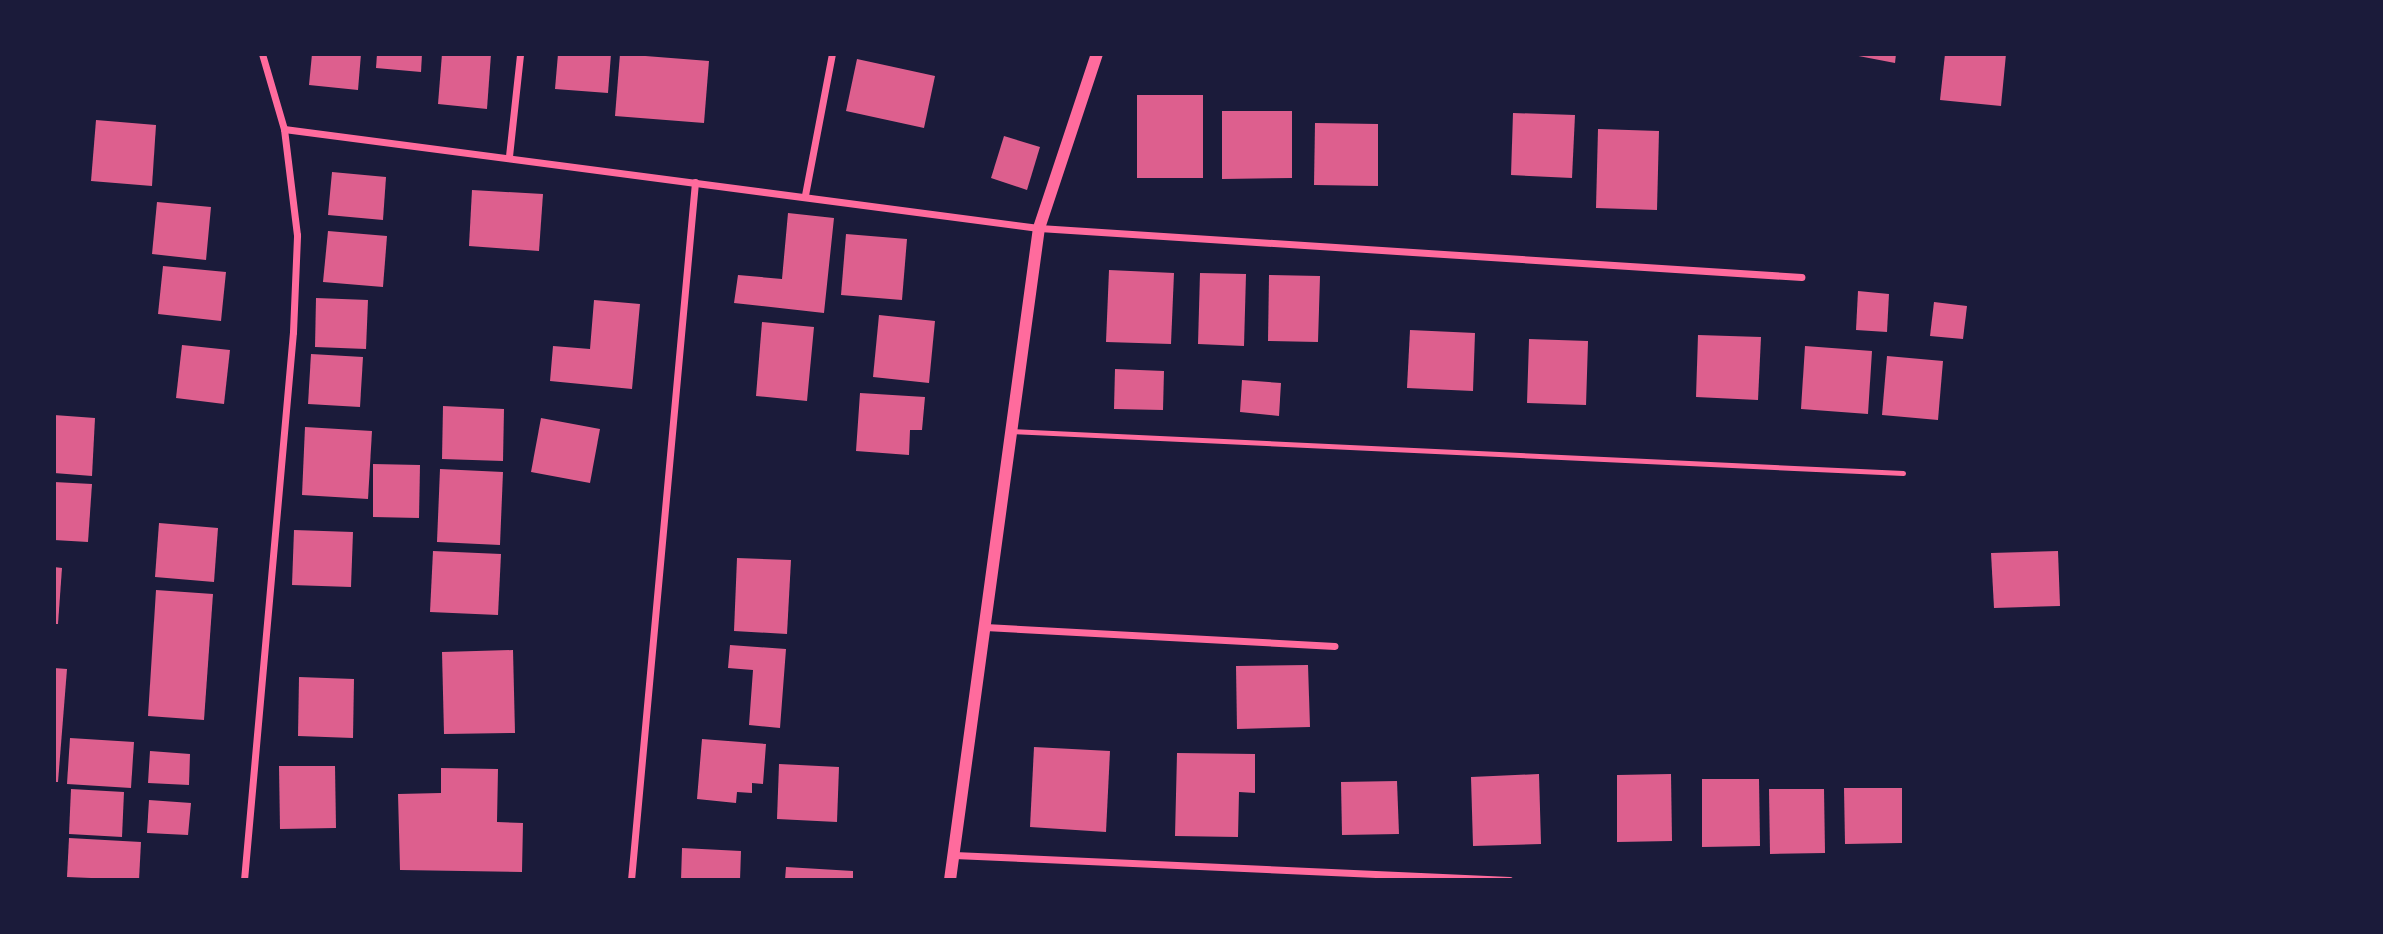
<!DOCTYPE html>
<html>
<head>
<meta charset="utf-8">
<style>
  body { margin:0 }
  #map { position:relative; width:2383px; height:934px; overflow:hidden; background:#1b1b3a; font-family:"Roboto Serif",serif }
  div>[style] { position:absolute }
  .building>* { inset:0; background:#dd5f8e }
  .service>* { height:5px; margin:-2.5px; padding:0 2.5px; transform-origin:2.5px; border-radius:2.5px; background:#ff6b9d }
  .minor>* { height:7px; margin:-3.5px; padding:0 3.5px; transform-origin:3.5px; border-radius:3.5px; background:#ff6b9d }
  .tertiary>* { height:12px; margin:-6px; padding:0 6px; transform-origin:6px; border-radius:6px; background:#ff6b9d }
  span { translate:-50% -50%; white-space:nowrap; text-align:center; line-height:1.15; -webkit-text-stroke:5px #1b1b3a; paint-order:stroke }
  .frame { position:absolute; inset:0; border:56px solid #1b1b3a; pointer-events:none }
</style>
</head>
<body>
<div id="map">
  <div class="building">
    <div style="clip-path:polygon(312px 54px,361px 54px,358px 90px,309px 85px)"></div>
    <div style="clip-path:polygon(377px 54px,422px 54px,421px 72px,376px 68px)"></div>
    <div style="clip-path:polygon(442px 54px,491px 54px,487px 109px,438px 104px)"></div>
    <div style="clip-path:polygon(558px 54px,611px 54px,608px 93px,555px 89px)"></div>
    <div style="clip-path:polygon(620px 54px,709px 61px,704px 123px,615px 116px)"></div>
    <div style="clip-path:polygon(1848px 54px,1896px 54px,1895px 63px)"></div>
    <div style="clip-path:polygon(1945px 54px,2006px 54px,2001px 106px,1940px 100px)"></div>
    <div style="clip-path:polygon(857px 59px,935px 76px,924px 128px,846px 111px)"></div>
    <div style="clip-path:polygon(1137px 95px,1203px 95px,1203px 178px,1137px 178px)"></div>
    <div style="clip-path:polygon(1222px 111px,1292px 111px,1292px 178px,1222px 179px)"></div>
    <div style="clip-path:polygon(1513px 113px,1575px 115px,1572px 178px,1511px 175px)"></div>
    <div style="clip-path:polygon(96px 120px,156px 125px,152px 186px,91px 181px)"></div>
    <div style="clip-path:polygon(1315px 123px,1378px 124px,1378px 186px,1314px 185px)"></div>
    <div style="clip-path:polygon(1598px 129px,1659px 131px,1657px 210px,1596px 208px)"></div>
    <div style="clip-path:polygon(1004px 136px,1040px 147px,1027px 190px,991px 178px)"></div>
    <div style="clip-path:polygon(332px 172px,386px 177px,383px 220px,328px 215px)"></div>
    <div style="clip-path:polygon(472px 190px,543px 194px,539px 251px,469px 246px)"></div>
    <div style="clip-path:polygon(157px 202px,211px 207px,206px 260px,152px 254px)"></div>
    <div style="clip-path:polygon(788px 213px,834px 218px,824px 313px,734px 303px,738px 275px,782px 279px)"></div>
    <div style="clip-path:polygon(328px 231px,387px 236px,383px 287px,323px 282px)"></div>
    <div style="clip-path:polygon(846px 234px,907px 239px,902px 300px,841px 295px)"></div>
    <div style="clip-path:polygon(163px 266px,226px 272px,221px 321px,158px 314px)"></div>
    <div style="clip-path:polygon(1109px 270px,1174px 273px,1171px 344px,1106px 342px)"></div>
    <div style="clip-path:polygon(1200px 273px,1246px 274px,1244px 346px,1198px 344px)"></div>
    <div style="clip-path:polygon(1269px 275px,1320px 276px,1318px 342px,1268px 341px)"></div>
    <div style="clip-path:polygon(1858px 291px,1889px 294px,1887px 332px,1856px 330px)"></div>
    <div style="clip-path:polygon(316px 298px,368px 300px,366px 349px,315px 347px)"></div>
    <div style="clip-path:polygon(594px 300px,640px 304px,632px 389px,550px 381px,553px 346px,590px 349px)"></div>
    <div style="clip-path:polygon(1934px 302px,1967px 306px,1963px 339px,1930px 336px)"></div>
    <div style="clip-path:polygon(879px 315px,935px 321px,929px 383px,873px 377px)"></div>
    <div style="clip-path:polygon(762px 322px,814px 327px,807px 401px,756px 396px)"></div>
    <div style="clip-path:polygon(1410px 330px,1475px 333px,1473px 391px,1407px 388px)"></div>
    <div style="clip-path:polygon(1698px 335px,1761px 337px,1758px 400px,1696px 397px)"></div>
    <div style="clip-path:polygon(1529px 339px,1588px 341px,1586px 405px,1527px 403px)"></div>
    <div style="clip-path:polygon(182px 345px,230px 350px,224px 404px,176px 398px)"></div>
    <div style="clip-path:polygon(1805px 346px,1872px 351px,1868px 414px,1801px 409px)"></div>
    <div style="clip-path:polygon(311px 354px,363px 357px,360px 407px,308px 404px)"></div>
    <div style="clip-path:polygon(1887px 356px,1943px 361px,1938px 420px,1882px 415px)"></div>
    <div style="clip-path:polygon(1115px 369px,1164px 371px,1163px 410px,1114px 409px)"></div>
    <div style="clip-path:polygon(1242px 380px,1281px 383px,1279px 416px,1240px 412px)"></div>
    <div style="clip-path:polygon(860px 393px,925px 397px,922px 430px,910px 430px,909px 455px,856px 451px)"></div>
    <div style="clip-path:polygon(443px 406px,504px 409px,503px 461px,442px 459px)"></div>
    <div style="clip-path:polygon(54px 415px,95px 418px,92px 476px,54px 473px)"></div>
    <div style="clip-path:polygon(541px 418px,600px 429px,590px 483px,531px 472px)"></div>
    <div style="clip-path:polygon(305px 427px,372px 431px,368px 499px,302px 495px)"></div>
    <div style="clip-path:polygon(373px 464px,420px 465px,419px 518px,373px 517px)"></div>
    <div style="clip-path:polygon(440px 469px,503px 472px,500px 545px,437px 542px)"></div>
    <div style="clip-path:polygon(54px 482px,92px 484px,88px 542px,54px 540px)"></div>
    <div style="clip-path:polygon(159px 523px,218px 528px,214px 582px,155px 577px)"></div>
    <div style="clip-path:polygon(294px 530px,353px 532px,351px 587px,292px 585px)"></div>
    <div style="clip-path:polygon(433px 551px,501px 554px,498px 615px,430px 612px)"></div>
    <div style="clip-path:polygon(2058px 551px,2060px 606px,1994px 608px,1991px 553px)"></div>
    <div style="clip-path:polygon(737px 558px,791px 560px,787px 634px,734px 631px)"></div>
    <div style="clip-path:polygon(54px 567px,62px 568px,58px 624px,54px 624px)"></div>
    <div style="clip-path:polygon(156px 590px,213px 594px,204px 720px,148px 716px)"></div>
    <div style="clip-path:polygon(730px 645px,786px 649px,780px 728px,749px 725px,753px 670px,728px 668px)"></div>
    <div style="clip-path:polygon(513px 650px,515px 733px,444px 734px,442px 652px)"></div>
    <div style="clip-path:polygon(1308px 665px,1310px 727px,1237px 729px,1236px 666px)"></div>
    <div style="clip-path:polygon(54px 668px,67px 669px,58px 782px,54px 782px)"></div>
    <div style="clip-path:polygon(299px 677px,354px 679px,353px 738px,298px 736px)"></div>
    <div style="clip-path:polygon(70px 738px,134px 742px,131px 788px,67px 784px)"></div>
    <div style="clip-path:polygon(702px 739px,766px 744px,763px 784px,752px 783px,752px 793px,737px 792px,736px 803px,697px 799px)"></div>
    <div style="clip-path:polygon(1034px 747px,1110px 751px,1106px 832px,1030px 827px)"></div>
    <div style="clip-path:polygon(150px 751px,190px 754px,189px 785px,148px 783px)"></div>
    <div style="clip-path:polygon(1177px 753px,1255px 754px,1255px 793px,1239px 792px,1238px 837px,1175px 836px)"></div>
    <div style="clip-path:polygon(779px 764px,839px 767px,837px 822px,777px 819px)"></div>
    <div style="clip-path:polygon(279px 766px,335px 766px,336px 828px,280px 829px)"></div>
    <div style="clip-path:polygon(441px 768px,498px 769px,497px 822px,523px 823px,522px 872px,400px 870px,398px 794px,441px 793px)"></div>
    <div style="clip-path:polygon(1539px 774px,1541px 844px,1473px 846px,1471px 777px)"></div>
    <div style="clip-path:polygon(1671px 774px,1672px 841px,1617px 842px,1617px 775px)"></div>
    <div style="clip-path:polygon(1702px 779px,1759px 779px,1760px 846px,1702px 847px)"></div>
    <div style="clip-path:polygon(1397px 781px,1399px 834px,1342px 835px,1341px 782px)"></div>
    <div style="clip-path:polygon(1844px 788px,1902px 788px,1902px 843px,1845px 844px)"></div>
    <div style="clip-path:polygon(71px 789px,124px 792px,122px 837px,69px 834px)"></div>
    <div style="clip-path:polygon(1769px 789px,1824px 789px,1825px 853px,1770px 854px)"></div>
    <div style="clip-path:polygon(149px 800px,191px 803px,188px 835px,147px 833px)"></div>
    <div style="clip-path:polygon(69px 838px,141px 842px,139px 880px,67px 877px)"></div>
    <div style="clip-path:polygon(682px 848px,741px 851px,740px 880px,681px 880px)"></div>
    <div style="clip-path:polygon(786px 867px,853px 871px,853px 880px,785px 880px)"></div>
  </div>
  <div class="service">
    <div style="left:1011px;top:431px;width:893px;rotate:2.7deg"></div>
  </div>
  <div class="minor">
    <div style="left:284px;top:129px;width:761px;rotate:7.47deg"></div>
    <div style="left:1039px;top:228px;width:764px;rotate:3.68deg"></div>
    <div style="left:509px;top:156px;width:103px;rotate:-83.8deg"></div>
    <div style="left:805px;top:195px;width:144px;rotate:-79.2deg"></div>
    <div style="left:985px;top:627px;width:350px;rotate:3.1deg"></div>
    <div style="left:954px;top:855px;width:556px;rotate:2.58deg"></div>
    <div style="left:244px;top:880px;width:550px;rotate:-84.89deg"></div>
    <div style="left:293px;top:332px;width:97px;rotate:-87.6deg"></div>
    <div style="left:297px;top:235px;width:107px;rotate:-97deg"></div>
    <div style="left:284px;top:129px;width:78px;rotate:-106.3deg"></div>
    <div style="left:631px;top:880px;width:701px;rotate:-84.76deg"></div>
  </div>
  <div class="tertiary">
    <div style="left:950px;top:880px;width:658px;rotate:-82.23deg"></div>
    <div style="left:1039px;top:228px;width:183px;rotate:-71.6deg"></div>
  </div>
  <div class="frame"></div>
</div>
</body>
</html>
